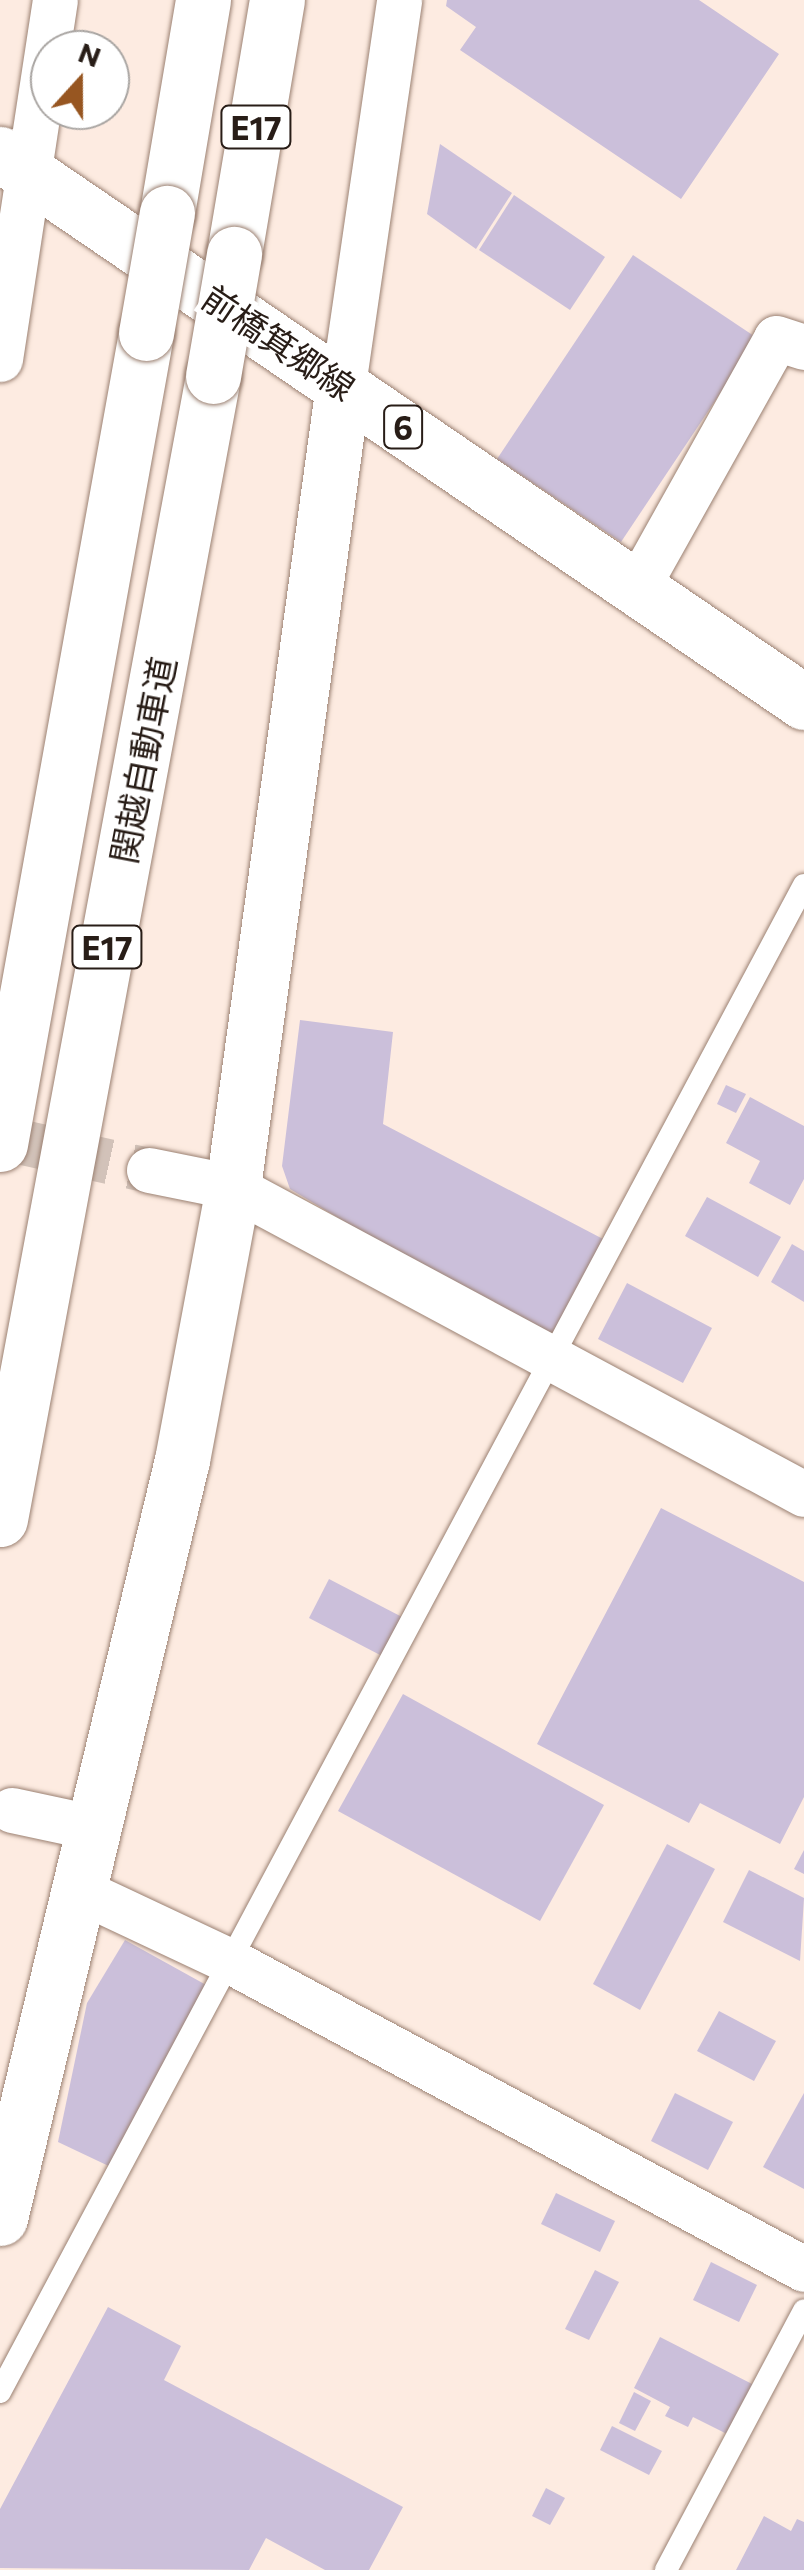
<!DOCTYPE html>
<html>
<head>
<meta charset="utf-8">
<style>
  body { margin:0 }
  #map { position:relative; width:804px; height:2570px; overflow:hidden; background:#fdebe1; font-family:Commissioner,"Noto Sans JP",sans-serif }
  div>[style] { position:absolute }
  .building>* { inset:0; background:#cbbfda }
  .minor-tunnel>* { height:45px; margin-top:-22.5px; transform-origin:0; background:repeating-linear-gradient(90deg,#d2c2b9 0 45px,transparent 0 67px) }
  .roads { filter:drop-shadow(0 0 2px #9b8172) drop-shadow(0 0 2px #9b8172) }
  .service>* { height:22px; margin:-11px; padding:0 11px; transform-origin:11px; border-radius:11px; background:#fff }
  .minor>* { height:45px; margin:-22.5px; padding:0 22.5px; transform-origin:22.5px; border-radius:22.5px; background:#fff }
  .tertiary>* { height:55px; margin:-27.5px; padding:0 27.5px; transform-origin:27.5px; border-radius:27.5px; background:#fff }
  .primary>* { height:55px; margin:-27.5px; padding:0 27.5px; transform-origin:27.5px; border-radius:27.5px; background:#fff }
  .motorway>* { height:55px; margin:-27.5px; padding:0 27.5px; transform-origin:27.5px; border-radius:27.5px; background:#fff }
  .bridges { filter:drop-shadow(0 0 2px #9b8172) drop-shadow(0 0 2px #9b8172) }
  .motorway-bridge>* { height:55px; margin:-27.5px; padding:0 27.5px; transform-origin:27.5px; border-radius:27.5px; background:#fff }
  span { translate:-50% -50%; white-space:nowrap; text-align:center; line-height:1.15; -webkit-text-stroke:10px #fff; paint-order:stroke }
  .shield-label span { padding:2px 8px; background:#fff; border:2px solid; border-radius:8px; -webkit-text-stroke-width:0 }
  .shield-label { font-size:32px; color:#281d17; font-weight:700 }
  .street-label { font-size:35px; color:#281d17 }
  .north { position:absolute; left:30px; top:30px; width:100px; height:100px; box-sizing:border-box; background:#fff; border:2px solid #a9a5a2; border-radius:50%; rotate:21deg; font-size:28px; font-weight:700; line-height:40px; text-align:center; color:#281d17 }
  .north::after { content:''; display:block; margin:auto; width:35px; height:45px; background:#975621; clip-path:polygon(50% 0,100% 100%,50% 72%,0 100%) }
</style>
</head>
<body>
<div id="map">
  <div class="building">
    <div style="clip-path:polygon(447px 0,699px 0,779px 54px,681px 199px,460px 50px,476px 27px,446px 6px)"></div>
    <div style="clip-path:polygon(440px 144px,512px 193px,476px 249px,427px 214px)"></div>
    <div style="clip-path:polygon(514px 195px,605px 257px,570px 310px,479px 250px)"></div>
    <div style="clip-path:polygon(633px 255px,757px 338px,621px 542px,497px 459px)"></div>
    <div style="clip-path:polygon(300px 1020px,393px 1032px,383px 1124px,603px 1239px,549px 1344px,290px 1189px,282px 1166px)"></div>
    <div style="clip-path:polygon(726px 1085px,746px 1094px,736px 1113px,717px 1104px)"></div>
    <div style="clip-path:polygon(750px 1097px,804px 1126px,804px 1179px,790px 1205px,749px 1183px,760px 1161px,726px 1143px)"></div>
    <div style="clip-path:polygon(707px 1197px,781px 1237px,758px 1277px,685px 1236px)"></div>
    <div style="clip-path:polygon(792px 1244px,804px 1251px,804px 1302px,771px 1282px)"></div>
    <div style="clip-path:polygon(627px 1283px,712px 1328px,683px 1383px,598px 1339px)"></div>
    <div style="clip-path:polygon(661px 1508px,804px 1582px,804px 1797px,780px 1844px,700px 1803px,689px 1823px,537px 1744px)"></div>
    <div style="clip-path:polygon(329px 1579px,402px 1617px,382px 1656px,309px 1618px)"></div>
    <div style="clip-path:polygon(403px 1694px,604px 1805px,540px 1921px,338px 1811px)"></div>
    <div style="clip-path:polygon(667px 1844px,715px 1869px,640px 2010px,593px 1984px)"></div>
    <div style="clip-path:polygon(804px 1850px,804px 1874px,794px 1869px)"></div>
    <div style="clip-path:polygon(749px 1870px,804px 1898px,800px 1961px,723px 1922px)"></div>
    <div style="clip-path:polygon(125px 1940px,208px 1986px,115px 2169px,58px 2142px,87px 2003px)"></div>
    <div style="clip-path:polygon(719px 2011px,776px 2041px,754px 2081px,697px 2051px)"></div>
    <div style="clip-path:polygon(675px 2093px,733px 2122px,708px 2170px,651px 2141px)"></div>
    <div style="clip-path:polygon(804px 2093px,804px 2189px,763px 2167px)"></div>
    <div style="clip-path:polygon(556px 2193px,615px 2221px,600px 2252px,541px 2224px)"></div>
    <div style="clip-path:polygon(711px 2262px,757px 2285px,739px 2322px,693px 2300px)"></div>
    <div style="clip-path:polygon(595px 2270px,619px 2282px,589px 2340px,565px 2329px)"></div>
    <div style="clip-path:polygon(108px 2307px,181px 2346px,164px 2380px,403px 2507px,369px 2570px,325px 2570px,266px 2538px,249px 2570px,0 2568px,0 2509px)"></div>
    <div style="clip-path:polygon(660px 2337px,756px 2386px,731px 2436px,693px 2417px,688px 2427px,665px 2416px,670px 2407px,634px 2388px)"></div>
    <div style="clip-path:polygon(634px 2392px,651px 2401px,635px 2431px,619px 2423px)"></div>
    <div style="clip-path:polygon(612px 2426px,662px 2451px,649px 2475px,600px 2450px)"></div>
    <div style="clip-path:polygon(546px 2488px,565px 2498px,550px 2525px,532px 2516px)"></div>
    <div style="clip-path:polygon(764px 2516px,791px 2531px,797px 2519px,804px 2522px,804px 2570px,736px 2570px)"></div>
  </div>
  <div class="minor-tunnel">
    <div style="left:0;top:1137px;width:153px;rotate:12.5deg"></div>
  </div>
  <div class="roads">
    <div class="service">
      <div style="left:0;top:2392px;width:1708px;rotate:-61.92deg"></div>
      <div style="left:666px;top:2570px;width:294px;rotate:-62deg"></div>
    </div>
    <div class="minor">
      <div style="left:0;top:359px;width:363px;rotate:-81.3deg"></div>
      <div style="left:343px;top:385px;width:389px;rotate:-81.7deg"></div>
      <div style="left:636px;top:589px;width:287px;rotate:-60.8deg"></div>
      <div style="left:776px;top:338px;width:29px;rotate:18deg"></div>
      <div style="left:149px;top:1170px;width:86px;rotate:11.4deg"></div>
      <div style="left:233px;top:1187px;width:648px;rotate:28.26deg"></div>
      <div style="left:12px;top:1810px;width:86px;rotate:12.1deg"></div>
      <div style="left:83px;top:1892px;width:165px;rotate:25.2deg"></div>
      <div style="left:232px;top:1962px;width:649px;rotate:28.22deg"></div>
    </div>
    <div class="tertiary">
      <div style="left:0;top:2218px;width:780px;rotate:-76.5deg"></div>
      <div style="left:182px;top:1460px;width:278px;rotate:-79.4deg"></div>
      <div style="left:233px;top:1187px;width:810px;rotate:-82.19deg"></div>
    </div>
    <div class="primary">
      <div style="left:0;top:154px;width:973px;rotate:34.28deg"></div>
    </div>
    <div class="motorway">
      <div style="left:167px;top:213px;width:216px;rotate:-80.4deg"></div>
      <div style="left:234px;top:254px;width:258px;rotate:-80.4deg"></div>
      <div style="left:0;top:1144px;width:824px;rotate:-79.79deg"></div>
      <div style="left:0;top:1519px;width:1163px;rotate:-79.44deg"></div>
    </div>
  </div>
  <div class="bridges">
    <div class="motorway-bridge">
      <div style="left:146px;top:333px;width:122px;rotate:-80.1deg"></div>
      <div style="left:213px;top:376px;width:124px;rotate:-80.2deg"></div>
    </div>
  </div>
  <div class="shield-label">
    <span style="left:256px;top:127px">E17</span>
    <span style="left:403px;top:427px">6</span>
    <span style="left:107px;top:947px">E17</span>
  </div>
  <div class="street-label">
    <span style="left:279px;top:342px;rotate:34deg">前橋箕郷線</span>
    <span style="left:142px;top:760px;rotate:-79deg">関越自動車道</span>
  </div>
  <div class="north">N</div>
</div>
</body>
</html>
